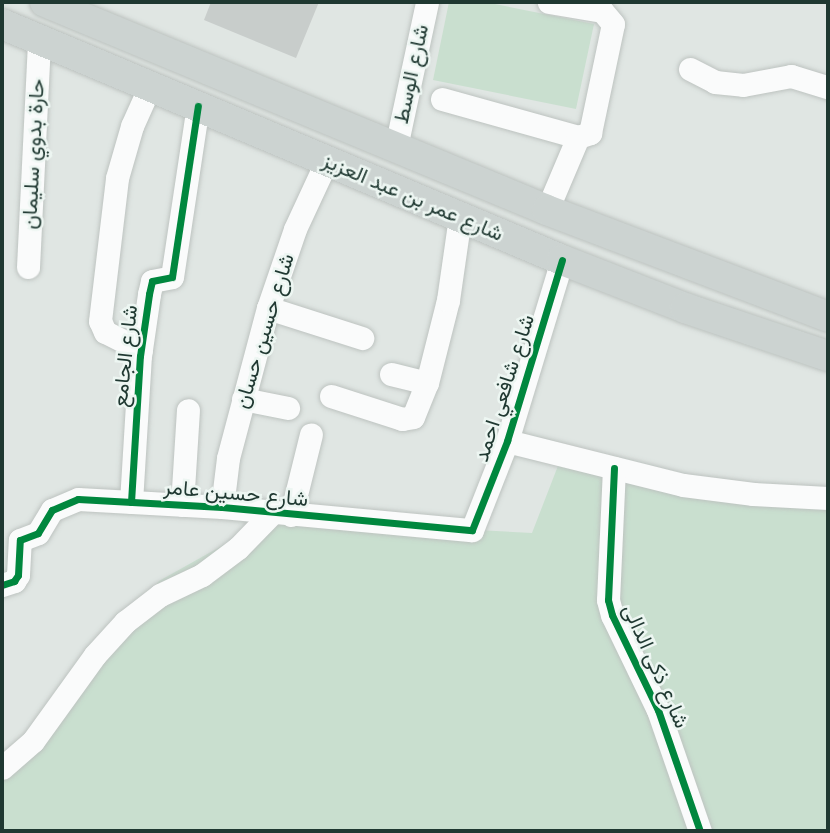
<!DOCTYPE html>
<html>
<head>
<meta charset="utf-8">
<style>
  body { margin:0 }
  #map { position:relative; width:830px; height:833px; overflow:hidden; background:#e0e6e3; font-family:Helvetica,Vazirmatn,sans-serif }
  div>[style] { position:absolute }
  .green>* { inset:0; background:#c9dfcf }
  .building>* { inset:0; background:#c8cdcb }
  .roads { filter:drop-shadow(0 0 2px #bdc3c0) drop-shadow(0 0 2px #bdc3c0) }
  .minor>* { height:23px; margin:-11.5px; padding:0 11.5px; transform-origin:11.5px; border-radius:11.5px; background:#fafbfb }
  .major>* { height:30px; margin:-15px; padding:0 15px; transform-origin:15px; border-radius:15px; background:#ccd3d1 }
  .cycleway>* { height:7px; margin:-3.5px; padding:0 3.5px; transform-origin:3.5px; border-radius:3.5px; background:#00873e }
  span { translate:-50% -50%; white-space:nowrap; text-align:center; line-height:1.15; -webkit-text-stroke:5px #edf6f2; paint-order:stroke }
  .street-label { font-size:21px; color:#1f3831 }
  .frame { position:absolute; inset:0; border:4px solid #1f3831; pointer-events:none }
</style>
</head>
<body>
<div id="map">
  <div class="green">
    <div style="clip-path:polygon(449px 2px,485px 2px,594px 24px,576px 109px,433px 80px)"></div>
    <div style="clip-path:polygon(561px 458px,714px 483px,828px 487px,828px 831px,2px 831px,2px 767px,159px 581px,270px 519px,532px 533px)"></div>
  </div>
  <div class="building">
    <div style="clip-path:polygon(211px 2px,319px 2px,296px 58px,204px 20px)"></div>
  </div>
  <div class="roads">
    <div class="minor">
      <div style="left:690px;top:69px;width:28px;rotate:27deg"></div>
      <div style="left:715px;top:82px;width:28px;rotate:6deg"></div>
      <div style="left:743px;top:85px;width:49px;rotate:-10.6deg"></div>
      <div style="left:791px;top:76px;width:39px;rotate:17deg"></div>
      <div style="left:442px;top:99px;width:141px;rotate:15.6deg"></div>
      <div style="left:578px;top:137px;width:13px;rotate:-18deg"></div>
      <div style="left:590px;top:133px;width:111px;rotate:-78.1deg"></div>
      <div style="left:613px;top:24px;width:17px;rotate:-130deg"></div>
      <div style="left:602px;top:11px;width:54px;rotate:-170.4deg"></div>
      <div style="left:396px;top:147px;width:148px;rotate:-77.9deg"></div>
      <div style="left:547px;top:210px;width:79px;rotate:-67deg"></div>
      <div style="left:28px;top:267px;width:227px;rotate:-87.2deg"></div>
      <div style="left:268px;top:308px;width:99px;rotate:17.7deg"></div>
      <div style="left:141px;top:350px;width:40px;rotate:-153.4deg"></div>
      <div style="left:105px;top:332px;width:12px;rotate:-114deg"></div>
      <div style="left:100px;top:321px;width:144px;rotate:-83.2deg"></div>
      <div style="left:117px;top:178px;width:54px;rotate:-73.9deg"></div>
      <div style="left:132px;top:126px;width:44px;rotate:-65.8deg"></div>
      <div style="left:391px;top:374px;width:37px;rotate:14deg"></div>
      <div style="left:331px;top:396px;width:75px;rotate:17.9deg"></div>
      <div style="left:402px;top:419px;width:11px;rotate:-10deg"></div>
      <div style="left:413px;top:417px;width:37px;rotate:-68deg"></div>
      <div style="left:427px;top:383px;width:86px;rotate:-75.8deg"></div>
      <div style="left:448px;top:300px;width:84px;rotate:-81.8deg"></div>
      <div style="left:243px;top:399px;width:46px;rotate:11.3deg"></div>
      <div style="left:507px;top:441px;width:181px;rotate:14deg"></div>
      <div style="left:683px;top:485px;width:71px;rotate:7.3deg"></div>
      <div style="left:753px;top:494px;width:75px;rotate:3.1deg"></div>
      <div style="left:614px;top:468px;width:132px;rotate:92.6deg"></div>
      <div style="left:608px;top:600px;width:16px;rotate:75deg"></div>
      <div style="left:612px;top:615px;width:106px;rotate:64.2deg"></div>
      <div style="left:658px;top:710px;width:128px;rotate:70.9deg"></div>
      <div style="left:131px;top:502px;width:146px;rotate:-86.5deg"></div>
      <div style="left:140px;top:356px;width:63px;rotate:-81.7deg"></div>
      <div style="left:149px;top:294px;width:13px;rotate:-77deg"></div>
      <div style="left:152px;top:281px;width:20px;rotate:-11deg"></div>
      <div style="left:172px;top:277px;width:173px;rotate:-81.4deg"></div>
      <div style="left:182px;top:505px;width:95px;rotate:-86.4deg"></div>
      <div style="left:222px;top:507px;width:49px;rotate:-83deg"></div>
      <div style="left:228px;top:458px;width:155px;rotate:-75.1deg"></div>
      <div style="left:268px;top:308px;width:83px;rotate:-71.1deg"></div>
      <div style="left:295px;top:229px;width:76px;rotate:-65.1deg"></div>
      <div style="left:291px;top:515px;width:83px;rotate:-76.1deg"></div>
      <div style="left:2px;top:585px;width:13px;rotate:-18deg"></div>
      <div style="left:14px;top:581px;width:7px;rotate:-56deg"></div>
      <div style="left:18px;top:575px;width:35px;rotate:-87deg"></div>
      <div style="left:20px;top:540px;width:19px;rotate:-21deg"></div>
      <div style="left:38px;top:533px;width:27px;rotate:-59deg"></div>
      <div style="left:52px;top:510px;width:28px;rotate:-23deg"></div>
      <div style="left:78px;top:499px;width:144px;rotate:3.2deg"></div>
      <div style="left:222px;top:507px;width:251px;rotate:5.3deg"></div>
      <div style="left:472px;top:530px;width:96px;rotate:-68.5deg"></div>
      <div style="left:507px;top:441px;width:189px;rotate:-73.1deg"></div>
      <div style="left:2px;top:768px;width:41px;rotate:-41.1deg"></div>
      <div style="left:33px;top:741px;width:106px;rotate:-54.2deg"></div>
      <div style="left:95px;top:655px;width:45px;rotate:-47.7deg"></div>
      <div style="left:125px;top:622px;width:44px;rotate:-37.6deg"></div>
      <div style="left:160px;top:595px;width:47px;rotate:-25.5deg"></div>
      <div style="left:202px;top:575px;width:45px;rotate:-36.9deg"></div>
      <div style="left:238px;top:548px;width:49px;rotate:-45.8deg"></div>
    </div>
    <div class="major">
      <div style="left:45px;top:2px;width:543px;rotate:22.51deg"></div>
      <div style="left:547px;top:210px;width:301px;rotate:20.8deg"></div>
      <div style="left:2px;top:24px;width:608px;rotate:22.85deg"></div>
      <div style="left:562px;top:260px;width:132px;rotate:21.3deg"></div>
      <div style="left:685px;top:308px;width:151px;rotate:18.6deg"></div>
    </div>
  </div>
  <div class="cycleway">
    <div style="left:614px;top:468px;width:132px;rotate:92.6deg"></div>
    <div style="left:608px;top:600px;width:16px;rotate:75deg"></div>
    <div style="left:612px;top:615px;width:106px;rotate:64.2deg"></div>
    <div style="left:658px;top:710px;width:128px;rotate:70.9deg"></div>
    <div style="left:131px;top:502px;width:146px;rotate:-86.5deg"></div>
    <div style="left:140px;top:356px;width:63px;rotate:-81.7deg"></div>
    <div style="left:149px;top:294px;width:13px;rotate:-77deg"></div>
    <div style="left:152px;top:281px;width:20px;rotate:-11deg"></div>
    <div style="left:172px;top:277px;width:173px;rotate:-81.4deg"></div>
    <div style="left:2px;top:585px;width:13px;rotate:-18deg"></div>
    <div style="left:14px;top:581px;width:7px;rotate:-56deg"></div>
    <div style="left:18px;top:575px;width:35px;rotate:-87deg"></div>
    <div style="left:20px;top:540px;width:19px;rotate:-21deg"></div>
    <div style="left:38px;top:533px;width:27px;rotate:-59deg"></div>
    <div style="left:52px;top:510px;width:28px;rotate:-23deg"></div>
    <div style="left:78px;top:499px;width:144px;rotate:3.2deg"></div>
    <div style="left:222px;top:507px;width:251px;rotate:5.3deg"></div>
    <div style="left:472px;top:530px;width:96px;rotate:-68.5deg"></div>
    <div style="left:507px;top:441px;width:189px;rotate:-73.1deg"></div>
  </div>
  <div class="street-label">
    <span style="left:411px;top:74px;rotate:-78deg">شارع الوسط</span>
    <span style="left:33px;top:154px;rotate:-87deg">حارة بدوي سليمان</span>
    <span style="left:413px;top:197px;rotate:23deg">شارع عمر بن عبد العزيز</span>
    <span style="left:264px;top:331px;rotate:-73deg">شارع حسين حسان</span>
    <span style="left:125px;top:356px;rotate:-84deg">شارع الجامع</span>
    <span style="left:504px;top:388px;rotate:-72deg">شارع شافعي احمد</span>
    <span style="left:236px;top:493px;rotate:5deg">شارع حسين عامر</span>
    <span style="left:656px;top:666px;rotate:66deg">شارع ذكى الدالى</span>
  </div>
  <div class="frame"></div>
</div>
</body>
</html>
